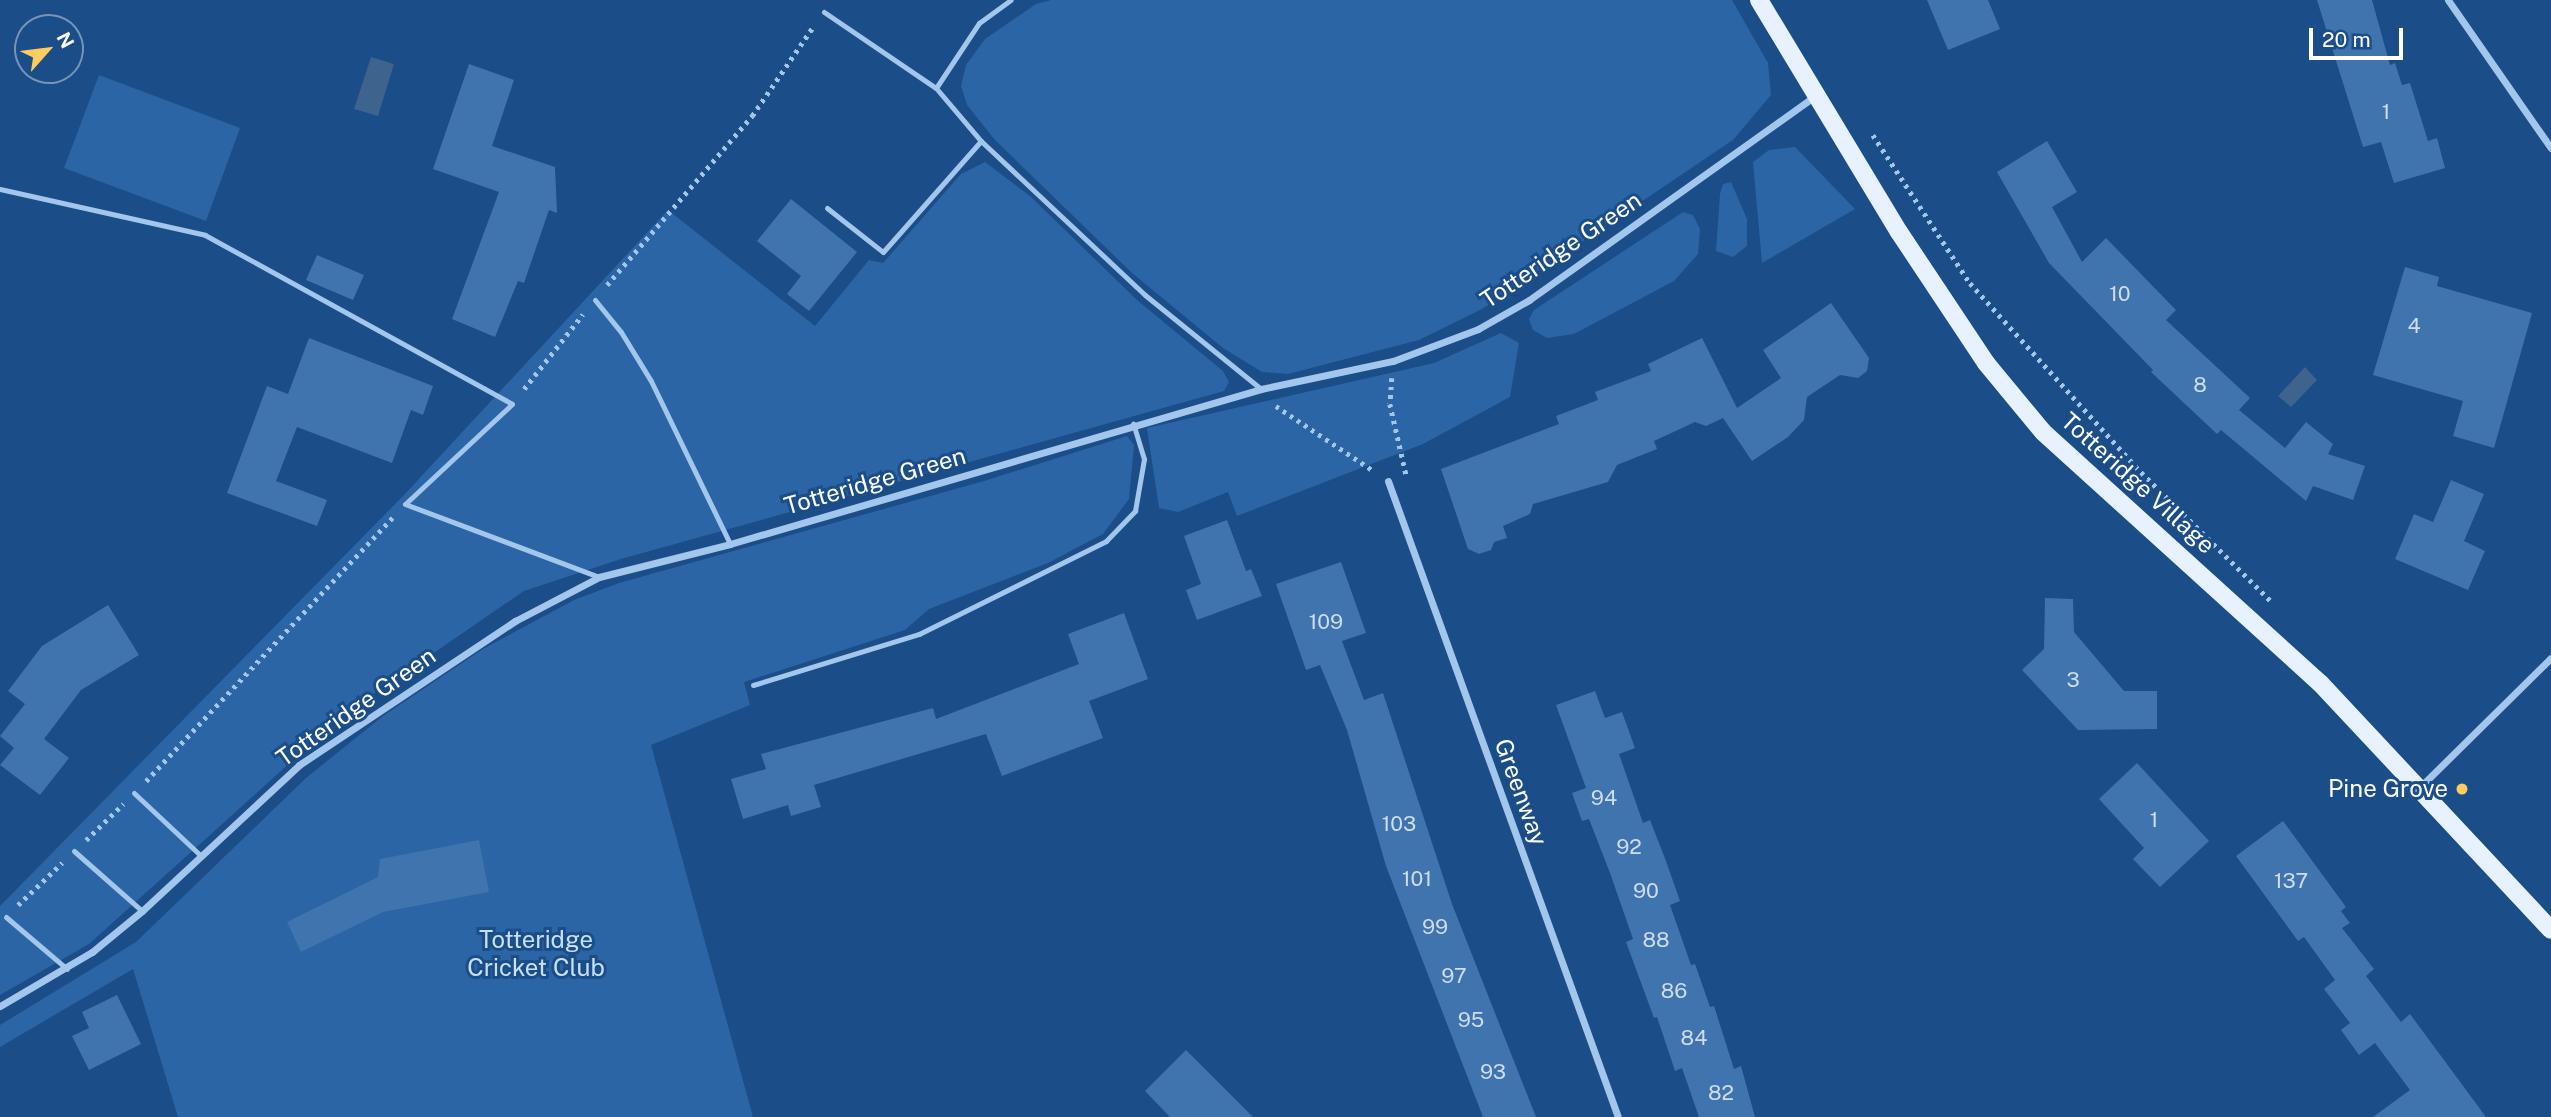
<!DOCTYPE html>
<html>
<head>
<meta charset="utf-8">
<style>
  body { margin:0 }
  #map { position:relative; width:2551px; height:1117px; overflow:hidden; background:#1b4d88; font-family:"Public Sans",sans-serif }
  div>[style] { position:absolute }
  .green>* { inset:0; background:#2b65a5 }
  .water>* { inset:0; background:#3e638d }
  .building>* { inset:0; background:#3f74af }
  .path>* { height:4.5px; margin-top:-2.25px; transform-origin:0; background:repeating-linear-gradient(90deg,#a3c6ec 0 3.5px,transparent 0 8.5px) }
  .service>* { height:5px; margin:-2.5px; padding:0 2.5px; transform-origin:2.5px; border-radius:2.5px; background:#a3c6ec }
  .minor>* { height:7px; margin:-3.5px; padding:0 3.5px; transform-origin:3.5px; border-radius:3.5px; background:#a3c6ec }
  .primary>* { height:18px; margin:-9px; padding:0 9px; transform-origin:9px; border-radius:9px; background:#e8f2ff }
  .dots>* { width:19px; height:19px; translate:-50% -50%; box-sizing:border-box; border:4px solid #1b4d88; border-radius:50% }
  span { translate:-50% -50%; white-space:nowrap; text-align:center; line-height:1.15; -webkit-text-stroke:6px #1b4d88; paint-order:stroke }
  .number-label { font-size:21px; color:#cfdceb }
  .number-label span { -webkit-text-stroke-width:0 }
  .street-label { font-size:24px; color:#fff }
  .poi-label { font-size:24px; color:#fff }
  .right { translate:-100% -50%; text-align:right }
  .park-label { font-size:24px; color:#c8e0f9 }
  .north { position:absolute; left:14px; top:14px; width:70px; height:70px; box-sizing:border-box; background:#1b4d88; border:2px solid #7694b8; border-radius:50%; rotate:62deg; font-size:19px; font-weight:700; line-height:28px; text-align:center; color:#fff }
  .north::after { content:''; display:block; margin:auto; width:24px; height:32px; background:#fecb60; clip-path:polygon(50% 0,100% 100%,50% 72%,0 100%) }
  .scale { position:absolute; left:2309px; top:28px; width:94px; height:32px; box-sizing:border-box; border:4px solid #fff; border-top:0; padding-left:9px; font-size:21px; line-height:24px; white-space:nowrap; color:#fff; -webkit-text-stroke:5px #1b4d88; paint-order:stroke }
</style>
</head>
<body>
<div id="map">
  <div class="green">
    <div style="clip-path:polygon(1051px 0,1732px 0,1768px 63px,1771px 95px,1733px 140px,1482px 309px,1419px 340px,1288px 374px,1262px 372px,1223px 348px,1132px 273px,995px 140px,967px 105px,961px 86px,966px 65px,985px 39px,1036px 4px)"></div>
    <div style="clip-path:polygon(99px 75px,240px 128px,206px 221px,64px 168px)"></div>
    <div style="clip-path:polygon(1795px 147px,1855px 209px,1762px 263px,1753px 162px,1769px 150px)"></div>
    <div style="clip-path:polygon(985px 162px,1030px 196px,1137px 300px,1223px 371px,1229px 382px,1224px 391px,621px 559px,524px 591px,342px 716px,89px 944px,0 995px,0 906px,404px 495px,668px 210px,815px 326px,869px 260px,883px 263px,961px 174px)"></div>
    <div style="clip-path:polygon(1731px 182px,1747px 219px,1747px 246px,1733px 257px,1716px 251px,1720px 194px,1723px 184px)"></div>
    <div style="clip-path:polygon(1683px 212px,1693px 215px,1700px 229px,1698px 254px,1674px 281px,1574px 334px,1547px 338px,1533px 330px,1529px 319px,1534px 310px)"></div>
    <div style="clip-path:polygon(1501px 333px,1519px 343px,1510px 397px,1423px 444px,1237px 516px,1228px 492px,1178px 512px,1159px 508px,1147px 428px,1434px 363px)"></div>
    <div style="clip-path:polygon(1127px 436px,1134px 445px,1129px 499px,1103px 534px,1048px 563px,929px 609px,905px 630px,744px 682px,750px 705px,651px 745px,753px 1117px,178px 1117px,133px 969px,0 1047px,0 1025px,136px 942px,306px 778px,383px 716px,483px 649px,574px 600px,619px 583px,984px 481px)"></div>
  </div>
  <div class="water">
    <div style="clip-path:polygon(371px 57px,394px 64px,378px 116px,354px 109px)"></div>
    <div style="clip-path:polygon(2305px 367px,2317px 380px,2291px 407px,2278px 396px)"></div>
  </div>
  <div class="building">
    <div style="clip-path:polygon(1927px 0,1988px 0,2000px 29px,1948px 50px)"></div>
    <div style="clip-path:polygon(2317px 0,2372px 0,2390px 65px,2395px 63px,2402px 85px,2410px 83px,2428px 141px,2437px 138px,2445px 168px,2394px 183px,2381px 142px,2363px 147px)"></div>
    <div style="clip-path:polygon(469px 64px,514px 80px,492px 146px,555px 167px,557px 213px,549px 210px,524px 283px,518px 281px,495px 337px,452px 319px,499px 192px,433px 169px)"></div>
    <div style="clip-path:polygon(2047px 141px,2077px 192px,2052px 207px,2082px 262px,2106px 238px,2176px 310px,2166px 320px,2250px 398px,2239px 410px,2285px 448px,2306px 422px,2333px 444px,2328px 454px,2365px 466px,2353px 500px,2313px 486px,2306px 501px,2221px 430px,2217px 434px,2151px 372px,2153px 370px,2049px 263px,1997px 172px)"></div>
    <div style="clip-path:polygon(791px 199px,857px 252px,809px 311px,787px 294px,801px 276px,757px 241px)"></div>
    <div style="clip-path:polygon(317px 255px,364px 275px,353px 300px,306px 280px)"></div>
    <div style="clip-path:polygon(2405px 267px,2439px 277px,2437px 286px,2532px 313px,2494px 448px,2453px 436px,2463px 401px,2373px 375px)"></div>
    <div style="clip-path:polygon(1831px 303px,1869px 358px,1867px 371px,1858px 378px,1840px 375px,1807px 397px,1804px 420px,1788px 437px,1752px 461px,1723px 418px,1706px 426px,1695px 422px,1654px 441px,1657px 449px,1617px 465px,1608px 482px,1533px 504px,1530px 514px,1503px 526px,1507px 538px,1494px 542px,1491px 550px,1479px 554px,1468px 549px,1441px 469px,1559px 424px,1556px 416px,1598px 400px,1595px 392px,1651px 371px,1648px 364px,1702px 338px,1737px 408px,1781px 378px,1763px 350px)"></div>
    <div style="clip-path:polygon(309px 338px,433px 386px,423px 415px,411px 410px,392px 463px,297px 427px,276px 481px,327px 500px,317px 526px,227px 493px,267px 386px,288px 394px)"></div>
    <div style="clip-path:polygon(2451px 480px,2484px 494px,2464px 541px,2485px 551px,2468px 590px,2395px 559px,2414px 514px,2433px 522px)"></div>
    <div style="clip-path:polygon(1227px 520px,1246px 571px,1251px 569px,1262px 596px,1197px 620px,1186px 590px,1201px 584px,1184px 536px)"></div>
    <div style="clip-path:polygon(1341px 562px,1366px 633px,1342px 641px,1364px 700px,1383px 693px,1452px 904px,1536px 1117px,1483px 1117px,1386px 866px,1347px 730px,1320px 665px,1306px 670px,1276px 584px)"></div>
    <div style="clip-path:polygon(2045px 598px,2073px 599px,2074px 632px,2124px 691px,2157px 691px,2157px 729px,2078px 730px,2022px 670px,2044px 649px)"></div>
    <div style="clip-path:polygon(108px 605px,139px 655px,81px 690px,44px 739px,69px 758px,40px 795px,0 765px,14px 748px,0 736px,25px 704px,8px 691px,42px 646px)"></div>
    <div style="clip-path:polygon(1124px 613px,1148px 679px,1089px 701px,1103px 738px,1002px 776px,986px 734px,814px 785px,821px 807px,791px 816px,788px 805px,743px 819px,731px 779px,766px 769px,761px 754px,933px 708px,936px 719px,1079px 664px,1068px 634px)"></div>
    <div style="clip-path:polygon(1595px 691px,1605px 718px,1622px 712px,1635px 748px,1619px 754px,1643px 823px,1650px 820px,1666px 861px,1680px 901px,1670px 905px,1691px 965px,1695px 964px,1710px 1007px,1714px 1006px,1734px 1069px,1741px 1066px,1755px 1117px,1699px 1117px,1682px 1068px,1675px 1071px,1657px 1017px,1654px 1018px,1626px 942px,1633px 939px,1610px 873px,1589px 819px,1582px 821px,1572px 793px,1586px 788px,1556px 705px)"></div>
    <div style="clip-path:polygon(2137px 763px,2209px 841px,2160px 887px,2133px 859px,2144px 848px,2099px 799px)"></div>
    <div style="clip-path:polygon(2283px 821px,2346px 907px,2341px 911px,2350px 923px,2342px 928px,2374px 969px,2366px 976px,2401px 1022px,2410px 1014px,2486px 1117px,2373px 1117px,2410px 1090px,2375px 1043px,2359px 1055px,2341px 1030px,2350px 1023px,2324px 989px,2335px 980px,2304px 937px,2298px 941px,2236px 856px)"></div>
    <div style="clip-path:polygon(479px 840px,489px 892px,383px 912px,301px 952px,287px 922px,378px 877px,380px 859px)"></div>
    <div style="clip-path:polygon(117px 995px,141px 1044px,89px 1070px,72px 1036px,89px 1028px,82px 1012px)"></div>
    <div style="clip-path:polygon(1186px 1050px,1253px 1117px,1170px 1117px,1145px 1091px)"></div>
  </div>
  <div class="path">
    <div style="left:1873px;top:135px;width:177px;rotate:56.8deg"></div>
    <div style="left:1970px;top:283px;width:255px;rotate:47.9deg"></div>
    <div style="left:2141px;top:472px;width:186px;rotate:44.8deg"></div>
    <div style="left:607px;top:285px;width:223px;rotate:-49.4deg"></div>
    <div style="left:752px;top:116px;width:108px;rotate:-55.6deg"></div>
    <div style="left:1392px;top:378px;width:26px;rotate:94deg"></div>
    <div style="left:1390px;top:404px;width:72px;rotate:77.1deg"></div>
    <div style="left:524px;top:389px;width:95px;rotate:-51.8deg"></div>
    <div style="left:1276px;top:406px;width:118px;rotate:33.6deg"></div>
    <div style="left:146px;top:781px;width:363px;rotate:-46.9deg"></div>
    <div style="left:86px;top:840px;width:52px;rotate:-44.2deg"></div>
    <div style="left:18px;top:905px;width:61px;rotate:-43.7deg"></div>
  </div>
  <div class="service">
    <div style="left:824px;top:12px;width:135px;rotate:34.2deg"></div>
    <div style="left:936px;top:88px;width:70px;rotate:49.7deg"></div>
    <div style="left:981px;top:141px;width:225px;rotate:43.2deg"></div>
    <div style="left:1145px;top:295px;width:149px;rotate:39deg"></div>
    <div style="left:936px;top:88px;width:78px;rotate:-56.5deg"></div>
    <div style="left:979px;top:23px;width:39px;rotate:-36deg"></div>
    <div style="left:0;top:189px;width:210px;rotate:12.6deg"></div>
    <div style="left:205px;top:235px;width:350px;rotate:28.8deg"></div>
    <div style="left:512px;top:404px;width:146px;rotate:136.9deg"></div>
    <div style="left:405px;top:504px;width:207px;rotate:20.6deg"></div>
    <div style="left:827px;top:208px;width:71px;rotate:38.2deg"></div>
    <div style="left:883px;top:252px;width:148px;rotate:-48.6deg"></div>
    <div style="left:595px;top:300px;width:41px;rotate:50.9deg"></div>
    <div style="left:621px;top:332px;width:57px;rotate:58.5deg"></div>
    <div style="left:651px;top:381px;width:181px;rotate:64.1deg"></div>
    <div style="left:753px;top:685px;width:174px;rotate:-17.1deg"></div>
    <div style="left:919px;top:634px;width:209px;rotate:-26.4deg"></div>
    <div style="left:1106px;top:541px;width:42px;rotate:-46deg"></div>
    <div style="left:1135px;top:511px;width:53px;rotate:-80.2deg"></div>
    <div style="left:1144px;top:459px;width:37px;rotate:-107deg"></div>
    <div style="left:134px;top:793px;width:91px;rotate:43.2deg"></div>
    <div style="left:74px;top:851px;width:91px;rotate:41.4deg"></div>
    <div style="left:6px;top:917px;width:80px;rotate:40.4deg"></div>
  </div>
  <div class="minor">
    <div style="left:2448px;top:0;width:180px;rotate:55.2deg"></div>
    <div style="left:1388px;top:481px;width:676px;rotate:70.12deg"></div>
    <div style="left:2420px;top:787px;width:184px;rotate:-44.6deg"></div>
    <div style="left:0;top:1006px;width:107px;rotate:-30.4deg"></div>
    <div style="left:92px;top:952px;width:65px;rotate:-39.4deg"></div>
    <div style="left:142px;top:911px;width:214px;rotate:-42.9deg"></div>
    <div style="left:299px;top:765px;width:260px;rotate:-33.7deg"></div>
    <div style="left:515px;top:621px;width:95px;rotate:-27.6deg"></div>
    <div style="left:599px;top:577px;width:135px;rotate:-14.1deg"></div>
    <div style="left:730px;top:544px;width:553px;rotate:-16.27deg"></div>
    <div style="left:1261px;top:389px;width:135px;rotate:-12deg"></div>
    <div style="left:1393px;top:361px;width:91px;rotate:-20.6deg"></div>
    <div style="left:1478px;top:329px;width:59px;rotate:-29.6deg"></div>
    <div style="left:1529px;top:300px;width:351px;rotate:-35.5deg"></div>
  </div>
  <div class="primary">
    <div style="left:1759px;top:0;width:271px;rotate:58.9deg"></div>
    <div style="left:1899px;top:232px;width:157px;rotate:56.4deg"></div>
    <div style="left:1986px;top:363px;width:89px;rotate:50.4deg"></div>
    <div style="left:2043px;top:432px;width:374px;rotate:42.2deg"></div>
    <div style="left:2320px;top:683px;width:338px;rotate:46.9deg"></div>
  </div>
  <div class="dots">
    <div style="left:2462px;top:789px;background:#fecb60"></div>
  </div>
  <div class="number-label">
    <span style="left:2386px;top:112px">1</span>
    <span style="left:2120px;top:294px">10</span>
    <span style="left:2414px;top:326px">4</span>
    <span style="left:2200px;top:385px">8</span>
    <span style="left:1326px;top:622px">109</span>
    <span style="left:2073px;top:680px">3</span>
    <span style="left:1604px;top:798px">94</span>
    <span style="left:2154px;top:820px">1</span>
    <span style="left:1399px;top:824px">103</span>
    <span style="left:1629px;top:847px">92</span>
    <span style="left:1417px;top:879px">101</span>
    <span style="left:2291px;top:881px">137</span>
    <span style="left:1646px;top:891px">90</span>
    <span style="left:1435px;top:927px">99</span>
    <span style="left:1656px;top:940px">88</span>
    <span style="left:1454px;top:976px">97</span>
    <span style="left:1674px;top:991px">86</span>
    <span style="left:1471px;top:1020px">95</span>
    <span style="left:1694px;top:1038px">84</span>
    <span style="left:1493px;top:1072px">93</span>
    <span style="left:1721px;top:1093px">82</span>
  </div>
  <div class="street-label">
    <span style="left:1561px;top:250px;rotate:-34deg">Totteridge Green</span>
    <span style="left:875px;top:481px;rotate:-16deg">Totteridge Green</span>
    <span style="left:2138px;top:483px;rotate:42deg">Totteridge Village</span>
    <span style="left:356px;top:707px;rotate:-35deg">Totteridge Green</span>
    <span style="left:1521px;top:792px;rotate:70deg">Greenway</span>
  </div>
  <div class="poi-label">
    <span class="right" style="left:2448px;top:789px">Pine Grove</span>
  </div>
  <div class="park-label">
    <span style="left:536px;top:954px">Totteridge<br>Cricket Club</span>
  </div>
  <div class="north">N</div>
  <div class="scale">20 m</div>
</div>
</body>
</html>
